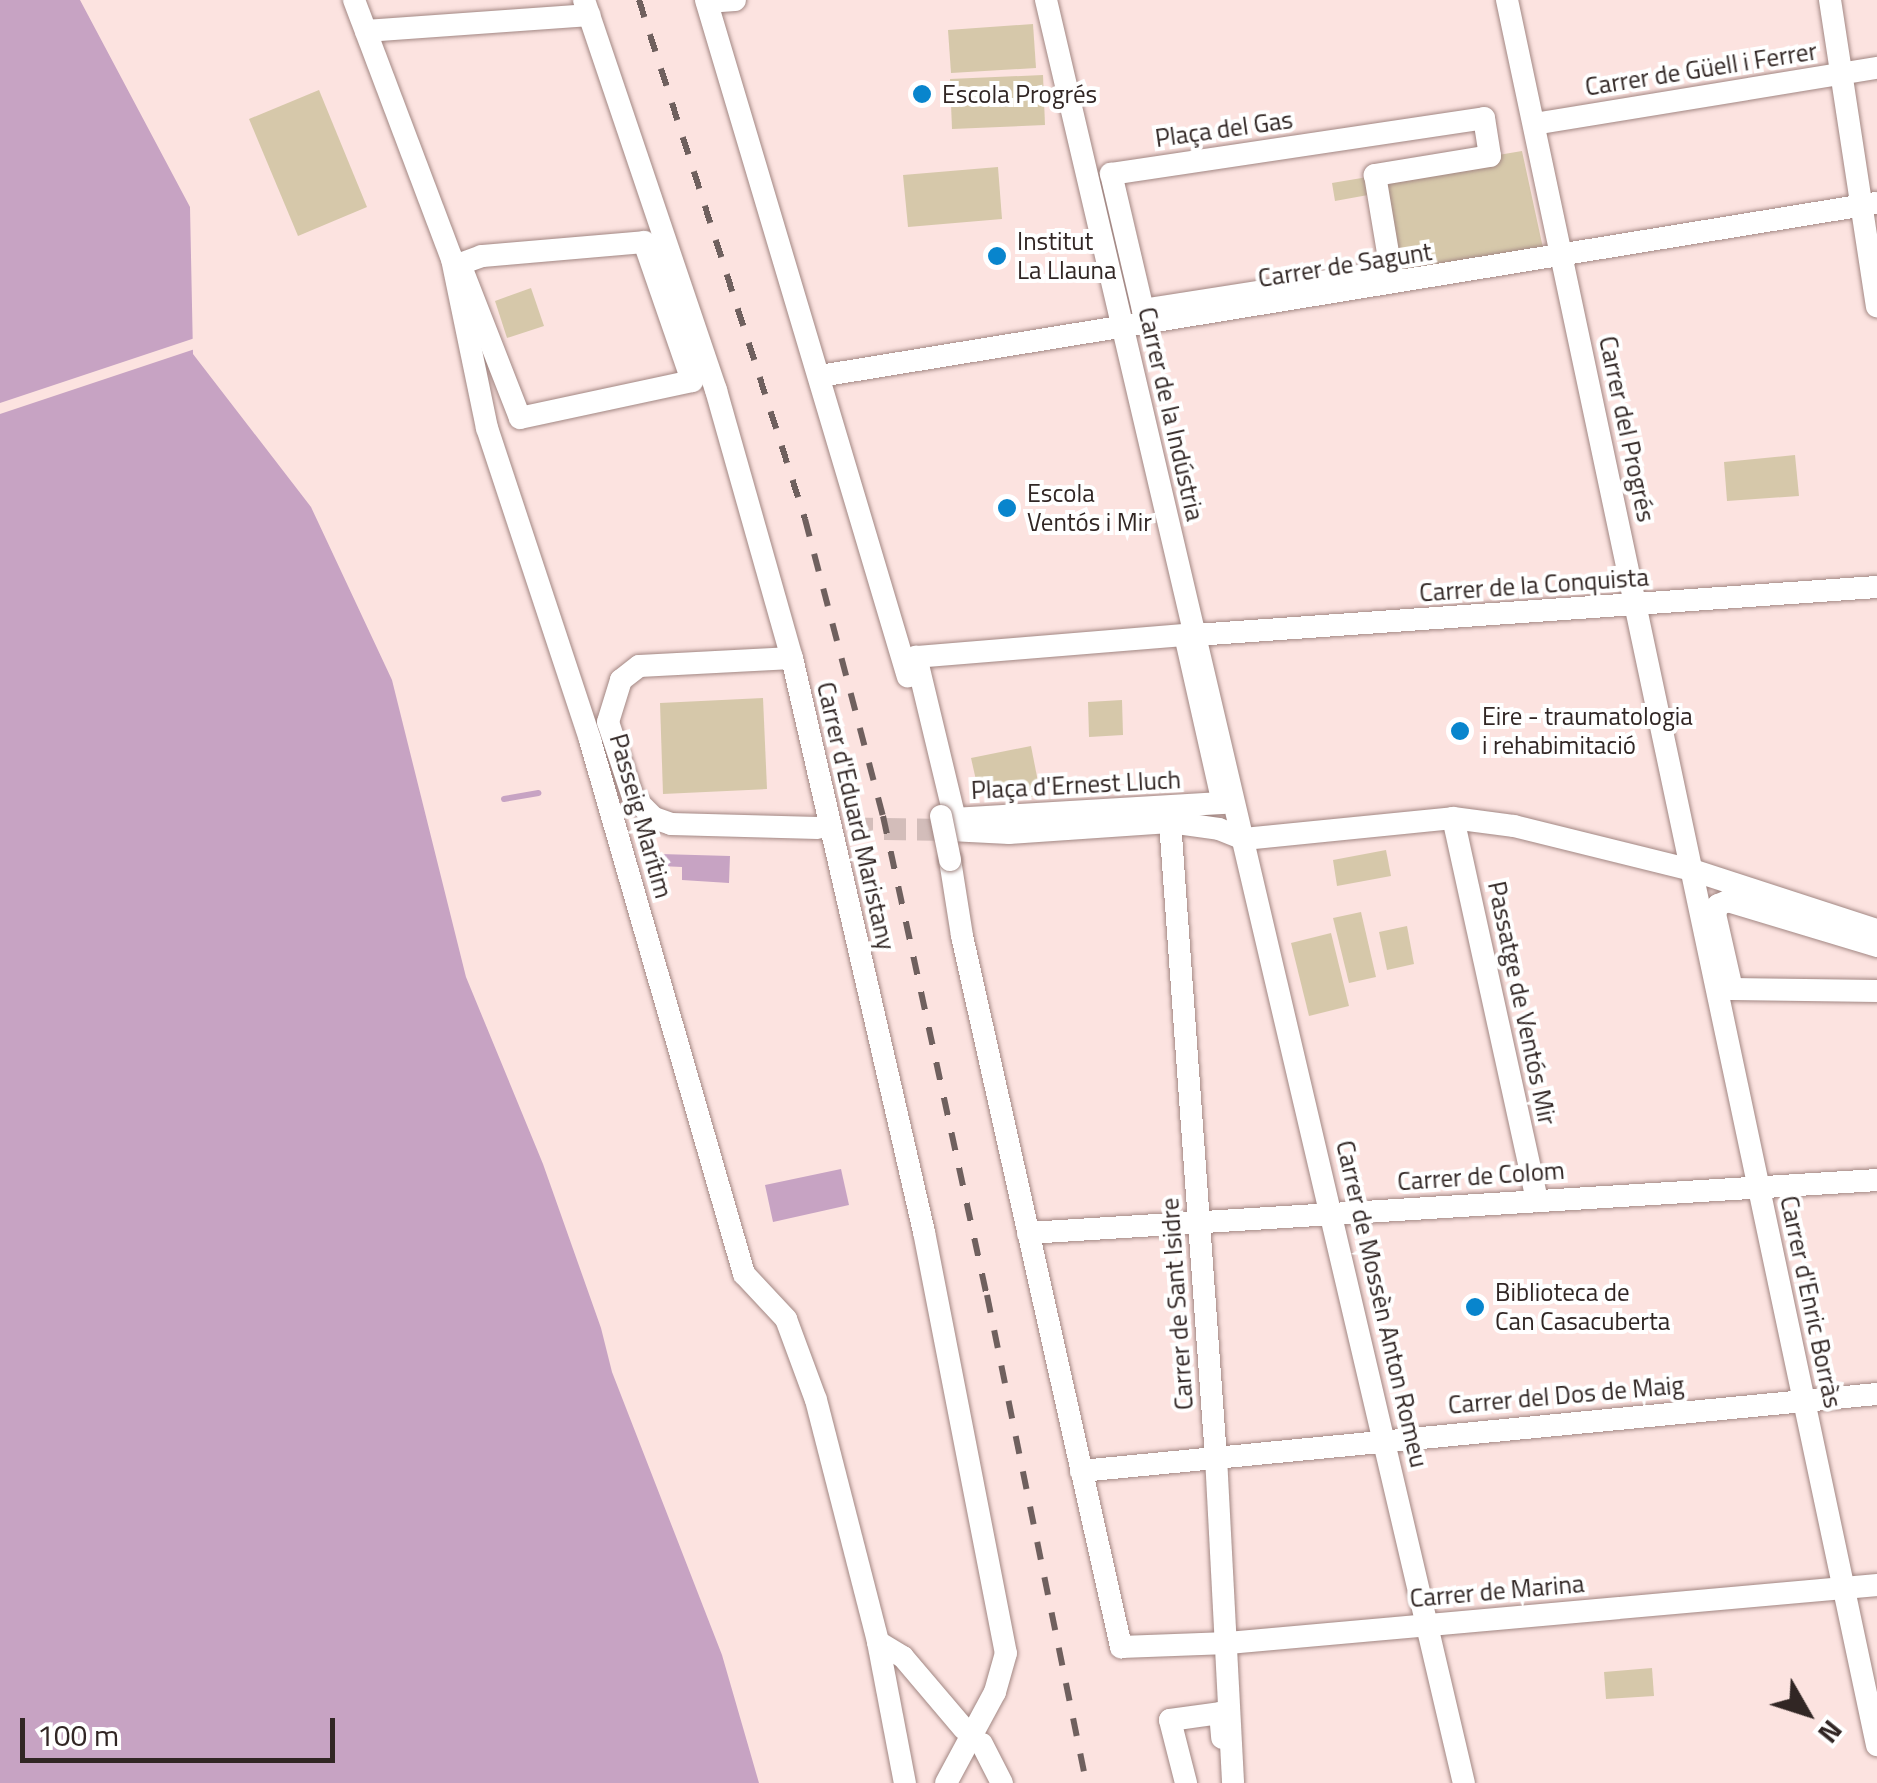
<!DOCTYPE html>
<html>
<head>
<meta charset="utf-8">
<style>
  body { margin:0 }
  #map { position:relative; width:1877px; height:1783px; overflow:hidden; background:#fce3e0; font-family:"Titillium Web",sans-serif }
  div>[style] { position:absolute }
  .green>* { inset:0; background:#d6c8aa }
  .water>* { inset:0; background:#c7a3c3 }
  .pier>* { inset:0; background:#fce3e0 }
  .stream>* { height:6px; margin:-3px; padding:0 3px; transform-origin:3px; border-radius:3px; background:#c7a3c3 }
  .minor-tunnel>* { height:22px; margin-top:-11px; transform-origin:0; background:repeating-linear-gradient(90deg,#d3bdba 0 22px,transparent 0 33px) }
  .roads { filter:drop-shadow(0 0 2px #a28783) drop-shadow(0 0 2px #a28783) }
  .minor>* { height:22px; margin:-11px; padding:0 11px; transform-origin:11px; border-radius:11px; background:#fff }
  .rail>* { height:6px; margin-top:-3px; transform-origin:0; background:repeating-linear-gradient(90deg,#6f605e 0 18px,transparent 0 36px) }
  .bridges { filter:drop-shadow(0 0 2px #a28783) drop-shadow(0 0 2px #a28783) }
  .minor-bridge>* { height:22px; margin:-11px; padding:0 11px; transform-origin:11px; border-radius:11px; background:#fff }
  .dots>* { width:28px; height:28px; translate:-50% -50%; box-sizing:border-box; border:5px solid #fff; border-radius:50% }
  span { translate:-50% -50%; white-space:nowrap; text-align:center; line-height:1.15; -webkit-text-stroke:8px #fff; paint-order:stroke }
  .street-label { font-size:25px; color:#312624 }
  .poi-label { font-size:25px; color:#312624 }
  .left { translate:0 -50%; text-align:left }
  .north { position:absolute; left:1757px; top:1663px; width:100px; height:100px; -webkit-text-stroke:8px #fff; paint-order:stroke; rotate:129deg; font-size:28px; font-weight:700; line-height:40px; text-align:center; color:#312624 }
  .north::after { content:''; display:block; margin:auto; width:35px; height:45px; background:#312624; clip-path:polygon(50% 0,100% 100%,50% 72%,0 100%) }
  .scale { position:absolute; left:20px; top:1718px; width:315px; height:45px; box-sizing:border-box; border:5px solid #312624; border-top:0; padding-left:12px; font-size:30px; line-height:35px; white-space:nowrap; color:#312624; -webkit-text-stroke:8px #fff; paint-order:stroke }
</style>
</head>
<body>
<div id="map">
  <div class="green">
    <div style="clip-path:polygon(1033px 24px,1036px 68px,951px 73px,948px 30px)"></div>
    <div style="clip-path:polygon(1043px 75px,1045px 125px,952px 129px,950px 79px)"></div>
    <div style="clip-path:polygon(319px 90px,367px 207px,298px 236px,249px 119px)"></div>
    <div style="clip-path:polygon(1522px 151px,1543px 248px,1391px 271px,1379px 193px,1335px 201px,1332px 183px)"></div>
    <div style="clip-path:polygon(998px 167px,1002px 219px,908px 227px,903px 175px)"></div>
    <div style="clip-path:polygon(531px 288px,544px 326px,507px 338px,495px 301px)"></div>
    <div style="clip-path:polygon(1795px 455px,1799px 496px,1727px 501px,1724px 462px)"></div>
    <div style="clip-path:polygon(763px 698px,767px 789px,663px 794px,660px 703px)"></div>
    <div style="clip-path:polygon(1122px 700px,1123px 735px,1089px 737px,1088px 702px)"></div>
    <div style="clip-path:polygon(1031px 746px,1041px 797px,992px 797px,978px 789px,971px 758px)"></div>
    <div style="clip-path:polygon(1386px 850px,1391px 876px,1337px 886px,1333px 860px)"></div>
    <div style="clip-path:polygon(1361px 912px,1376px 977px,1349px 983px,1333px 918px)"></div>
    <div style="clip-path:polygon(1407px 926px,1414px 964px,1387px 970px,1379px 932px)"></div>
    <div style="clip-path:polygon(1331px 933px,1349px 1006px,1309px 1016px,1291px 943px)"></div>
    <div style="clip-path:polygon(1652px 1668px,1654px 1696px,1606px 1699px,1604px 1672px)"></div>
  </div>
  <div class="water">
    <div style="clip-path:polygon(0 0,80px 0,190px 207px,193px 354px,311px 507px,392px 680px,466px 977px,543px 1164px,601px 1328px,612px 1372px,722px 1655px,759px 1783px,0 1783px)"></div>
    <div style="clip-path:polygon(660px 854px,730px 856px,729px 883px,682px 880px,682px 867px,660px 866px)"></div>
    <div style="clip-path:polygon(841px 1169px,849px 1205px,773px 1222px,765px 1185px)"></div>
  </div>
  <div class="pier">
    <div style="clip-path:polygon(198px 337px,198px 348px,0 414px,0 403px)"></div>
  </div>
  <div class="stream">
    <div style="left:504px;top:799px;width:35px;rotate:-10deg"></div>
  </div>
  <div class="minor-tunnel">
    <div style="left:818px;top:828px;width:132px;rotate:0.9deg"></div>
  </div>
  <div class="roads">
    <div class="minor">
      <div style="left:354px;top:0;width:277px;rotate:69.3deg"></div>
      <div style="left:452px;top:259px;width:173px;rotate:78.3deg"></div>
      <div style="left:487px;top:428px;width:329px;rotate:71.7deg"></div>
      <div style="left:590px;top:740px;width:556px;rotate:73.91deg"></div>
      <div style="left:744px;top:1274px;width:62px;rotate:47deg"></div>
      <div style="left:786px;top:1319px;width:86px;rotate:69.7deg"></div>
      <div style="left:816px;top:1400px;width:250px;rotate:75.6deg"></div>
      <div style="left:878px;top:1642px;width:144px;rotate:79.2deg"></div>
      <div style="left:584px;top:0;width:412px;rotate:71.3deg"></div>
      <div style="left:716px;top:390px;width:279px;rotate:74.2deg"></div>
      <div style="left:792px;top:658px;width:589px;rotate:77.05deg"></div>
      <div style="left:924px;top:1232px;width:429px;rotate:79deg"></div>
      <div style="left:1006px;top:1653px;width:41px;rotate:105.8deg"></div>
      <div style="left:995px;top:1692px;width:103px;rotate:118.3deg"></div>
      <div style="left:706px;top:0;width:706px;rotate:73.39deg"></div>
      <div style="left:1046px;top:0;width:1831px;rotate:76.81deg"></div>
      <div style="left:1507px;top:0;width:1784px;rotate:78.03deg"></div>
      <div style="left:1830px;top:0;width:310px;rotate:81.3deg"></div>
      <div style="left:707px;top:2px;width:28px;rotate:-4deg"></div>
      <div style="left:366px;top:31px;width:224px;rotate:-4.1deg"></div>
      <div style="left:1484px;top:118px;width:38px;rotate:81deg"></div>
      <div style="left:1490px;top:156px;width:117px;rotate:170.6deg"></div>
      <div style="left:1375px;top:175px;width:97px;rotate:80.5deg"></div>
      <div style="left:1391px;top:271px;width:251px;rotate:171.1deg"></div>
      <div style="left:1143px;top:310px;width:140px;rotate:-103.2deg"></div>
      <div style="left:1111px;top:174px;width:377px;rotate:-8.5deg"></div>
      <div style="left:1534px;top:124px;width:348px;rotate:-9.3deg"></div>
      <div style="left:644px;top:242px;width:147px;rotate:70.9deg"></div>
      <div style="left:692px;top:381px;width:176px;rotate:167.9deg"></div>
      <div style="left:520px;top:418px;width:165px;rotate:-111.3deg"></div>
      <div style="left:460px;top:264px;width:23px;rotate:-20deg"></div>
      <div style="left:482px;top:256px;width:163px;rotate:-4.9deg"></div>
      <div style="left:820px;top:376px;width:1071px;rotate:-9.3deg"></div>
      <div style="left:1185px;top:635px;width:172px;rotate:77.3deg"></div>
      <div style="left:1223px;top:803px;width:268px;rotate:176.6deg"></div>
      <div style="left:955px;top:819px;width:167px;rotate:-103.5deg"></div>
      <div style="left:916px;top:657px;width:270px;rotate:-4.7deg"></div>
      <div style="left:1195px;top:635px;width:684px;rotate:-4.03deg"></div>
      <div style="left:792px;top:658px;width:153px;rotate:177deg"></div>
      <div style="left:639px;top:666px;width:23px;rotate:142deg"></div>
      <div style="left:621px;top:680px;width:44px;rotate:107.2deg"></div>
      <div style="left:608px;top:722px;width:79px;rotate:71.6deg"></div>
      <div style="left:633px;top:797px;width:30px;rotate:45deg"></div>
      <div style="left:654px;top:818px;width:18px;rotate:19deg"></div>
      <div style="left:671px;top:824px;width:147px;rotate:1.6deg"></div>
      <div style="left:1453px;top:818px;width:392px;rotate:77.6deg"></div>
      <div style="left:1170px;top:822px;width:637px;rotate:85.86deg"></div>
      <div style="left:1216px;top:1457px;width:326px;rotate:87deg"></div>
      <div style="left:950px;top:830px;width:59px;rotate:2.9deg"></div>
      <div style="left:1009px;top:833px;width:161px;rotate:-3.9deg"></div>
      <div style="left:1170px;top:822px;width:49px;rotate:8.1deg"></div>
      <div style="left:1219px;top:829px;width:27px;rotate:22deg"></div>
      <div style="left:1244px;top:839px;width:210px;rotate:-5.7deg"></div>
      <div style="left:1453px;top:818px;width:62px;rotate:7.5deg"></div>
      <div style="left:1514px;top:826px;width:183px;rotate:13.9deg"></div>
      <div style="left:1692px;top:870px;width:194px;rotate:18deg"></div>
      <div style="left:950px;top:860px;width:77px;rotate:81deg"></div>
      <div style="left:962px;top:936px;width:729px;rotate:77.39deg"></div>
      <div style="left:1121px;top:1647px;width:107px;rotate:-2.1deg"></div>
      <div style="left:1228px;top:1643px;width:652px;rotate:-5.11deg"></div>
      <div style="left:1877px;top:946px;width:156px;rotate:-163.2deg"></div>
      <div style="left:1728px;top:901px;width:11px;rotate:158deg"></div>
      <div style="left:1718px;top:905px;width:9px;rotate:108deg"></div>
      <div style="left:1715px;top:914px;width:77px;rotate:77.2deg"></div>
      <div style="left:1732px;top:989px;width:145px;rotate:0.8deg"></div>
      <div style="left:1028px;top:1233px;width:851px;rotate:-3.57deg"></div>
      <div style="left:1081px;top:1471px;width:800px;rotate:-5.53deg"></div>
      <div style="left:878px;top:1642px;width:29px;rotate:31deg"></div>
      <div style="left:903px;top:1657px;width:94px;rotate:49.7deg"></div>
      <div style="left:982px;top:1744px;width:44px;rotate:62.9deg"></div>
      <div style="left:1186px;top:1783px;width:65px;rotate:-104.3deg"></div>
      <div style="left:1170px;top:1720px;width:50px;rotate:-8deg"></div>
      <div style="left:1220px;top:1713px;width:25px;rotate:85deg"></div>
    </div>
  </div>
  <div class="rail">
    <div style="left:639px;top:0;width:545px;rotate:72.26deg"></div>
    <div style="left:805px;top:519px;width:307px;rotate:75.3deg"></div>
    <div style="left:883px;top:816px;width:490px;rotate:77.8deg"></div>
    <div style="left:987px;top:1295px;width:498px;rotate:78.5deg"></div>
  </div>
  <div class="bridges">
    <div class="minor-bridge">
      <div style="left:941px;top:816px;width:45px;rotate:78.4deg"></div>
    </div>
  </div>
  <div class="dots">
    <div style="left:922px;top:94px;background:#0885cd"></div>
    <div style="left:997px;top:256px;background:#0885cd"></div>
    <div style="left:1007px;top:508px;background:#0885cd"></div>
    <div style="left:1460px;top:731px;background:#0885cd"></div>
    <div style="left:1475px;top:1307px;background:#0885cd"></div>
  </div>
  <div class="street-label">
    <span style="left:1701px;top:69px;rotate:-9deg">Carrer de Güell i Ferrer</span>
    <span style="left:1224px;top:129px;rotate:-8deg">Plaça del Gas</span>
    <span style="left:1345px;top:265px;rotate:-9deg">Carrer de Sagunt</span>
    <span style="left:1171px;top:414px;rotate:77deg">Carrer de la Indústria</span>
    <span style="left:1627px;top:429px;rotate:78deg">Carrer del Progrés</span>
    <span style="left:1534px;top:585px;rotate:-4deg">Carrer de la Conquista</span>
    <span style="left:1076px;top:785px;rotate:-3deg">Plaça d'Ernest Lluch</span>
    <span style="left:641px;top:816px;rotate:74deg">Passeig Marítim</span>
    <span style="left:856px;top:816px;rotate:77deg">Carrer d'Eduard Maristany</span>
    <span style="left:1522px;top:1003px;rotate:78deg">Passatge de Ventós Mir</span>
    <span style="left:1481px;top:1176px;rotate:-4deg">Carrer de Colom</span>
    <span style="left:1811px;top:1302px;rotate:78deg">Carrer d'Enric Borràs</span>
    <span style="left:1177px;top:1304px;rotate:-94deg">Carrer de Sant Isidre</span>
    <span style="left:1382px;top:1304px;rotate:77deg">Carrer de Mossèn Anton Romeu</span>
    <span style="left:1566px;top:1395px;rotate:-5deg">Carrer del Dos de Maig</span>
    <span style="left:1497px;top:1591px;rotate:-5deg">Carrer de Marina</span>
  </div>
  <div class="poi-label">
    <span class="left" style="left:942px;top:94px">Escola Progrés</span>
    <span class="left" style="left:1017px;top:256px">Institut<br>La Llauna</span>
    <span class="left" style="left:1027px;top:508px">Escola<br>Ventós i Mir</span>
    <span class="left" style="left:1482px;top:731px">Eire - traumatologia<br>i rehabimitació</span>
    <span class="left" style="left:1495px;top:1307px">Biblioteca de<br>Can Casacuberta</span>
  </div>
  <div class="north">N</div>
  <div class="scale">100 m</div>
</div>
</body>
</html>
